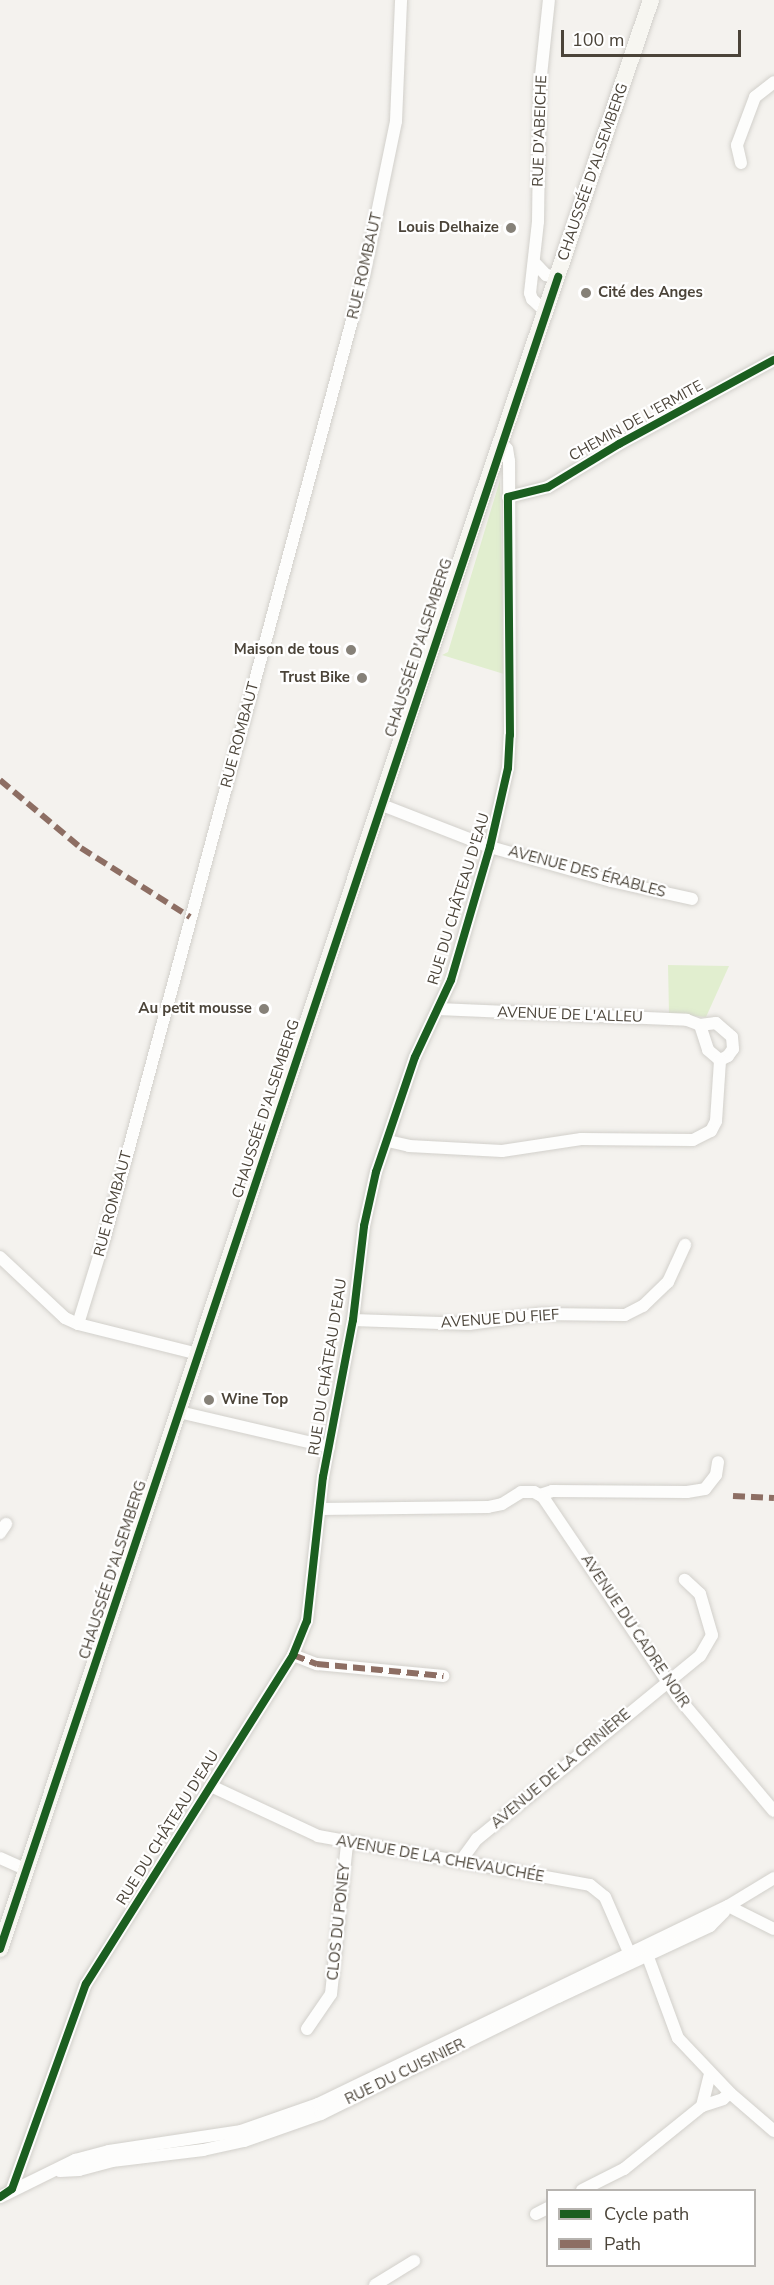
<!DOCTYPE html>
<html>
<head>
<meta charset="utf-8">
<style>
  body { margin:0 }
  #map { position:relative; width:774px; height:2285px; overflow:hidden; background:#f4f2ee; font-family:"Nunito Sans",sans-serif }
  div>[style] { position:absolute }
  .green>* { inset:0; background:#e1eecf }
  .roads { filter:drop-shadow(0 0 2px #d2d0cb) drop-shadow(0 0 2px #d2d0cb) }
  .street>* { height:12px; margin:-6px; padding:0 6px; transform-origin:6px; border-radius:6px; background:#fdfdfc }
  .secondary>* { height:16px; margin:-8px; padding:0 8px; transform-origin:8px; border-radius:8px; background:#f7f6f1 }
  .quiet>* { height:6px; margin-top:-3px; transform-origin:0; background:repeating-linear-gradient(90deg,#8d6e63 0 12px,transparent 0 18px) }
  .cycleway>* { height:8px; margin:-4px; padding:0 4px; transform-origin:4px; border-radius:4px; background:#1b5e20 }
  .dots>* { width:16px; height:16px; translate:-50% -50%; box-sizing:border-box; border:3px solid #fff; border-radius:50% }
  span { translate:-50% -50%; white-space:nowrap; text-align:center; line-height:1.15; -webkit-text-stroke:4.5px #fff; paint-order:stroke }
  .street-label { font-size:15px; color:#4b4439 }
  .poi-label { font-size:15px; color:#4b4439; font-weight:700 }
  .right { translate:-100% -50%; text-align:right }
  .left { translate:0 -50%; text-align:left }
  .legend { position:absolute; left:546px; top:2189px; width:210px; height:78px; box-sizing:border-box; background:#fff; border:2px solid #b7b4b0; margin:0; padding:8px 10px; list-style:none; font-size:18px; color:#4b4439 }
  .legend li { display:flex; align-items:center; gap:12px; height:30px }
  .legend b { width:30px; border:2px solid #b7b4b0 }
  .scale { position:absolute; left:561px; top:30px; width:180px; height:27px; box-sizing:border-box; border:3px solid #4b4439; border-top:0; padding-left:8px; font-size:18px; line-height:21px; white-space:nowrap; color:#4b4439; -webkit-text-stroke:4px #fff; paint-order:stroke }
</style>
</head>
<body>
<div id="map">
  <div class="green">
    <div style="clip-path:polygon(500px 480px,504px 674px,442px 655px,448px 652px)"></div>
    <div style="clip-path:polygon(668px 965px,729px 966px,706px 1017px,669px 1014px)"></div>
  </div>
  <div class="roads">
    <div class="street">
      <div style="left:741px;top:163px;width:18px;rotate:-103deg"></div>
      <div style="left:737px;top:145px;width:51px;rotate:-69.4deg"></div>
      <div style="left:755px;top:97px;width:24px;rotate:-38deg"></div>
      <div style="left:534px;top:262px;width:18px;rotate:47deg"></div>
      <div style="left:546px;top:275px;width:12px;rotate:9deg"></div>
      <div style="left:546px;top:312px;width:19px;rotate:-137deg"></div>
      <div style="left:532px;top:299px;width:6px;rotate:-108deg"></div>
      <div style="left:530px;top:293px;width:71px;rotate:-83.6deg"></div>
      <div style="left:538px;top:222px;width:137px;rotate:-89.2deg"></div>
      <div style="left:540px;top:85px;width:85px;rotate:-84deg"></div>
      <div style="left:508px;top:497px;width:41px;rotate:-14deg"></div>
      <div style="left:548px;top:487px;width:83px;rotate:-31.2deg"></div>
      <div style="left:619px;top:444px;width:176px;rotate:-28.5deg"></div>
      <div style="left:382px;top:805px;width:116px;rotate:21.3deg"></div>
      <div style="left:490px;top:847px;width:126px;rotate:15.7deg"></div>
      <div style="left:611px;top:881px;width:83px;rotate:12.5deg"></div>
      <div style="left:438px;top:1009px;width:249px;rotate:2.5deg"></div>
      <div style="left:687px;top:1020px;width:14px;rotate:21deg"></div>
      <div style="left:700px;top:1025px;width:16px;rotate:-7deg"></div>
      <div style="left:716px;top:1023px;width:21px;rotate:41deg"></div>
      <div style="left:732px;top:1037px;width:12px;rotate:85deg"></div>
      <div style="left:733px;top:1049px;width:9px;rotate:126deg"></div>
      <div style="left:728px;top:1056px;width:9px;rotate:153deg"></div>
      <div style="left:700px;top:1025px;width:26px;rotate:72deg"></div>
      <div style="left:708px;top:1050px;width:16px;rotate:40deg"></div>
      <div style="left:388px;top:1141px;width:22px;rotate:13deg"></div>
      <div style="left:409px;top:1146px;width:93px;rotate:3.1deg"></div>
      <div style="left:502px;top:1151px;width:80px;rotate:-8.6deg"></div>
      <div style="left:581px;top:1139px;width:112px;rotate:0.5deg"></div>
      <div style="left:693px;top:1140px;width:20px;rotate:-27deg"></div>
      <div style="left:711px;top:1131px;width:11px;rotate:-63deg"></div>
      <div style="left:716px;top:1121px;width:61px;rotate:-86.2deg"></div>
      <div style="left:0;top:1257px;width:89px;rotate:43.2deg"></div>
      <div style="left:65px;top:1318px;width:14px;rotate:25deg"></div>
      <div style="left:78px;top:1324px;width:124px;rotate:14deg"></div>
      <div style="left:353px;top:1320px;width:116px;rotate:2deg"></div>
      <div style="left:469px;top:1324px;width:73px;rotate:-7.9deg"></div>
      <div style="left:541px;top:1314px;width:84px;rotate:0.7deg"></div>
      <div style="left:625px;top:1315px;width:20px;rotate:-27deg"></div>
      <div style="left:643px;top:1306px;width:35px;rotate:-44deg"></div>
      <div style="left:668px;top:1282px;width:41px;rotate:-65.3deg"></div>
      <div style="left:78px;top:1324px;width:91px;rotate:-72.8deg"></div>
      <div style="left:105px;top:1237px;width:995px;rotate:-74.92deg"></div>
      <div style="left:364px;top:276px;width:158px;rotate:-78.3deg"></div>
      <div style="left:396px;top:121px;width:121px;rotate:-87.6deg"></div>
      <div style="left:179px;top:1412px;width:154px;rotate:13.1deg"></div>
      <div style="left:540px;top:1495px;width:13px;rotate:-18deg"></div>
      <div style="left:552px;top:1491px;width:135px;rotate:0.4deg"></div>
      <div style="left:687px;top:1492px;width:18px;rotate:-9deg"></div>
      <div style="left:705px;top:1489px;width:18px;rotate:-52deg"></div>
      <div style="left:716px;top:1475px;width:13px;rotate:-81deg"></div>
      <div style="left:320px;top:1509px;width:168px;rotate:-0.7deg"></div>
      <div style="left:488px;top:1507px;width:14px;rotate:-12deg"></div>
      <div style="left:502px;top:1504px;width:22px;rotate:-32deg"></div>
      <div style="left:521px;top:1492px;width:13px"></div>
      <div style="left:534px;top:1492px;width:10px;rotate:29deg"></div>
      <div style="left:543px;top:1497px;width:240px;rotate:56deg"></div>
      <div style="left:677px;top:1696px;width:150px;rotate:49.9deg"></div>
      <div style="left:0;top:1533px;width:11px;rotate:-56deg"></div>
      <div style="left:293px;top:1655px;width:26px;rotate:21deg"></div>
      <div style="left:317px;top:1664px;width:127px;rotate:5.4deg"></div>
      <div style="left:211px;top:1786px;width:118px;rotate:25deg"></div>
      <div style="left:318px;top:1836px;width:276px;rotate:10.2deg"></div>
      <div style="left:590px;top:1885px;width:19px;rotate:39deg"></div>
      <div style="left:605px;top:1897px;width:68px;rotate:66.5deg"></div>
      <div style="left:0;top:1858px;width:30px;rotate:24deg"></div>
      <div style="left:460px;top:1862px;width:29px;rotate:-54deg"></div>
      <div style="left:477px;top:1839px;width:288px;rotate:-39.4deg"></div>
      <div style="left:700px;top:1656px;width:24px;rotate:-60deg"></div>
      <div style="left:712px;top:1635px;width:43px;rotate:-106.3deg"></div>
      <div style="left:700px;top:1594px;width:21px;rotate:-137deg"></div>
      <div style="left:728px;top:1906px;width:51px;rotate:26.6deg"></div>
      <div style="left:645px;top:1949px;width:95px;rotate:69.7deg"></div>
      <div style="left:678px;top:2038px;width:76px;rotate:46.6deg"></div>
      <div style="left:730px;top:2093px;width:58px;rotate:40.8deg"></div>
      <div style="left:307px;top:2029px;width:42px;rotate:-55.6deg"></div>
      <div style="left:331px;top:1994px;width:151px;rotate:-83.9deg"></div>
      <div style="left:702px;top:2106px;width:33px;rotate:-76deg"></div>
      <div style="left:60px;top:2171px;width:19px;rotate:-3deg"></div>
      <div style="left:79px;top:2170px;width:34px;rotate:-15deg"></div>
      <div style="left:112px;top:2161px;width:92px;rotate:-6.9deg"></div>
      <div style="left:203px;top:2150px;width:42px;rotate:-12.4deg"></div>
      <div style="left:244px;top:2141px;width:82px;rotate:-19.3deg"></div>
      <div style="left:321px;top:2114px;width:264px;rotate:-26.3deg"></div>
      <div style="left:558px;top:1997px;width:168px;rotate:-25deg"></div>
      <div style="left:710px;top:1926px;width:20px;rotate:-45deg"></div>
      <div style="left:12px;top:2189px;width:218px;rotate:-70.2deg"></div>
      <div style="left:86px;top:1984px;width:389px;rotate:-57.8deg"></div>
      <div style="left:293px;top:1655px;width:37px;rotate:-68deg"></div>
      <div style="left:307px;top:1621px;width:145px;rotate:-83.7deg"></div>
      <div style="left:323px;top:1477px;width:160px;rotate:-79.2deg"></div>
      <div style="left:353px;top:1320px;width:95px;rotate:-83.3deg"></div>
      <div style="left:364px;top:1226px;width:55px;rotate:-77.5deg"></div>
      <div style="left:376px;top:1172px;width:121px;rotate:-71.3deg"></div>
      <div style="left:415px;top:1057px;width:85px;rotate:-64.9deg"></div>
      <div style="left:451px;top:980px;width:139px;rotate:-73.7deg"></div>
      <div style="left:490px;top:847px;width:81px;rotate:-77.2deg"></div>
      <div style="left:508px;top:768px;width:33px;rotate:-87deg"></div>
      <div style="left:510px;top:735px;width:274px;rotate:-90.2deg"></div>
      <div style="left:509px;top:461px;width:12px;rotate:-99deg"></div>
      <div style="left:507px;top:449px;width:9px;rotate:-131deg"></div>
      <div style="left:582px;top:2190px;width:47px;rotate:-26.6deg"></div>
      <div style="left:624px;top:2169px;width:100px;rotate:-38.9deg"></div>
      <div style="left:702px;top:2106px;width:22px;rotate:-18deg"></div>
      <div style="left:723px;top:2099px;width:9px;rotate:-41deg"></div>
      <div style="left:0;top:2197px;width:84px;rotate:-26.3deg"></div>
      <div style="left:75px;top:2160px;width:35px;rotate:-15deg"></div>
      <div style="left:109px;top:2151px;width:134px;rotate:-8.6deg"></div>
      <div style="left:241px;top:2131px;width:82px;rotate:-19.3deg"></div>
      <div style="left:318px;top:2104px;width:455px;rotate:-25.8deg"></div>
      <div style="left:728px;top:1906px;width:54px;rotate:-31.3deg"></div>
      <div style="left:536px;top:2214px;width:13px;rotate:-27deg"></div>
      <div style="left:375px;top:2285px;width:46px;rotate:-31.6deg"></div>
    </div>
    <div class="secondary">
      <div style="left:0;top:1949px;width:1517px;rotate:-71.64deg"></div>
      <div style="left:478px;top:509px;width:538px;rotate:-71.23deg"></div>
    </div>
  </div>
  <div class="quiet">
    <div style="left:0;top:780px;width:106px;rotate:40deg"></div>
    <div style="left:81px;top:848px;width:129px;rotate:32.3deg"></div>
    <div style="left:733px;top:1496px;width:41px;rotate:2.8deg"></div>
    <div style="left:293px;top:1655px;width:26px;rotate:21deg"></div>
    <div style="left:317px;top:1664px;width:127px;rotate:5.4deg"></div>
  </div>
  <div class="cycleway">
    <div style="left:0;top:1949px;width:1763px;rotate:-71.54deg"></div>
    <div style="left:0;top:2197px;width:14px;rotate:-34deg"></div>
    <div style="left:12px;top:2189px;width:218px;rotate:-70.2deg"></div>
    <div style="left:86px;top:1984px;width:389px;rotate:-57.8deg"></div>
    <div style="left:293px;top:1655px;width:37px;rotate:-68deg"></div>
    <div style="left:307px;top:1621px;width:145px;rotate:-83.7deg"></div>
    <div style="left:323px;top:1477px;width:160px;rotate:-79.2deg"></div>
    <div style="left:353px;top:1320px;width:95px;rotate:-83.3deg"></div>
    <div style="left:364px;top:1226px;width:55px;rotate:-77.5deg"></div>
    <div style="left:376px;top:1172px;width:121px;rotate:-71.3deg"></div>
    <div style="left:415px;top:1057px;width:85px;rotate:-64.9deg"></div>
    <div style="left:451px;top:980px;width:139px;rotate:-73.7deg"></div>
    <div style="left:490px;top:847px;width:81px;rotate:-77.2deg"></div>
    <div style="left:508px;top:768px;width:33px;rotate:-87deg"></div>
    <div style="left:510px;top:735px;width:238px;rotate:-90.5deg"></div>
    <div style="left:508px;top:497px;width:41px;rotate:-14deg"></div>
    <div style="left:548px;top:487px;width:83px;rotate:-31.2deg"></div>
    <div style="left:619px;top:444px;width:176px;rotate:-28.5deg"></div>
  </div>
  <div class="dots">
    <div style="left:511px;top:228px;background:#868178"></div>
    <div style="left:586px;top:293px;background:#868178"></div>
    <div style="left:351px;top:650px;background:#868178"></div>
    <div style="left:362px;top:678px;background:#868178"></div>
    <div style="left:264px;top:1009px;background:#868178"></div>
    <div style="left:209px;top:1400px;background:#868178"></div>
  </div>
  <div class="street-label">
    <span style="left:540px;top:131px;rotate:-88deg">RUE D'ABEICHE</span>
    <span style="left:593px;top:172px;rotate:-71deg">CHAUSSÉE D'ALSEMBERG</span>
    <span style="left:365px;top:266px;rotate:-77deg">RUE ROMBAUT</span>
    <span style="left:636px;top:421px;rotate:-29deg">CHEMIN DE L'ERMITE</span>
    <span style="left:419px;top:648px;rotate:-72deg">CHAUSSÉE D'ALSEMBERG</span>
    <span style="left:240px;top:735px;rotate:-75deg">RUE ROMBAUT</span>
    <span style="left:587px;top:872px;rotate:15deg">AVENUE DES ÉRABLES</span>
    <span style="left:459px;top:899px;rotate:-73deg">RUE DU CHÂTEAU D'EAU</span>
    <span style="left:570px;top:1015px;rotate:2deg">AVENUE DE L'ALLEU</span>
    <span style="left:266px;top:1109px;rotate:-72deg">CHAUSSÉE D'ALSEMBERG</span>
    <span style="left:113px;top:1204px;rotate:-75deg">RUE ROMBAUT</span>
    <span style="left:500px;top:1319px;rotate:-4deg">AVENUE DU FIEF</span>
    <span style="left:328px;top:1367px;rotate:-81deg">RUE DU CHÂTEAU D'EAU</span>
    <span style="left:113px;top:1570px;rotate:-72deg">CHAUSSÉE D'ALSEMBERG</span>
    <span style="left:635px;top:1631px;rotate:56deg">AVENUE DU CADRE NOIR</span>
    <span style="left:561px;top:1769px;rotate:-40deg">AVENUE DE LA CRINIÈRE</span>
    <span style="left:168px;top:1828px;rotate:-58deg">RUE DU CHÂTEAU D'EAU</span>
    <span style="left:440px;top:1859px;rotate:10deg">AVENUE DE LA CHEVAUCHÉE</span>
    <span style="left:339px;top:1922px;rotate:-84deg">CLOS DU PONEY</span>
    <span style="left:405px;top:2072px;rotate:-26deg">RUE DU CUISINIER</span>
  </div>
  <div class="poi-label">
    <span class="right" style="left:499px;top:228px">Louis Delhaize</span>
    <span class="left" style="left:598px;top:293px">Cité des Anges</span>
    <span class="right" style="left:339px;top:650px">Maison de tous</span>
    <span class="right" style="left:350px;top:678px">Trust Bike</span>
    <span class="right" style="left:252px;top:1009px">Au petit mousse</span>
    <span class="left" style="left:221px;top:1400px">Wine Top</span>
  </div>
  <ul class="legend">
  <li><b style="height:8px;background:#1b5e20"></b>Cycle path</li>
  <li><b style="height:8px;background:#8d6e63"></b>Path</li>
  </ul>
  <div class="scale">100 m</div>
</div>
</body>
</html>
